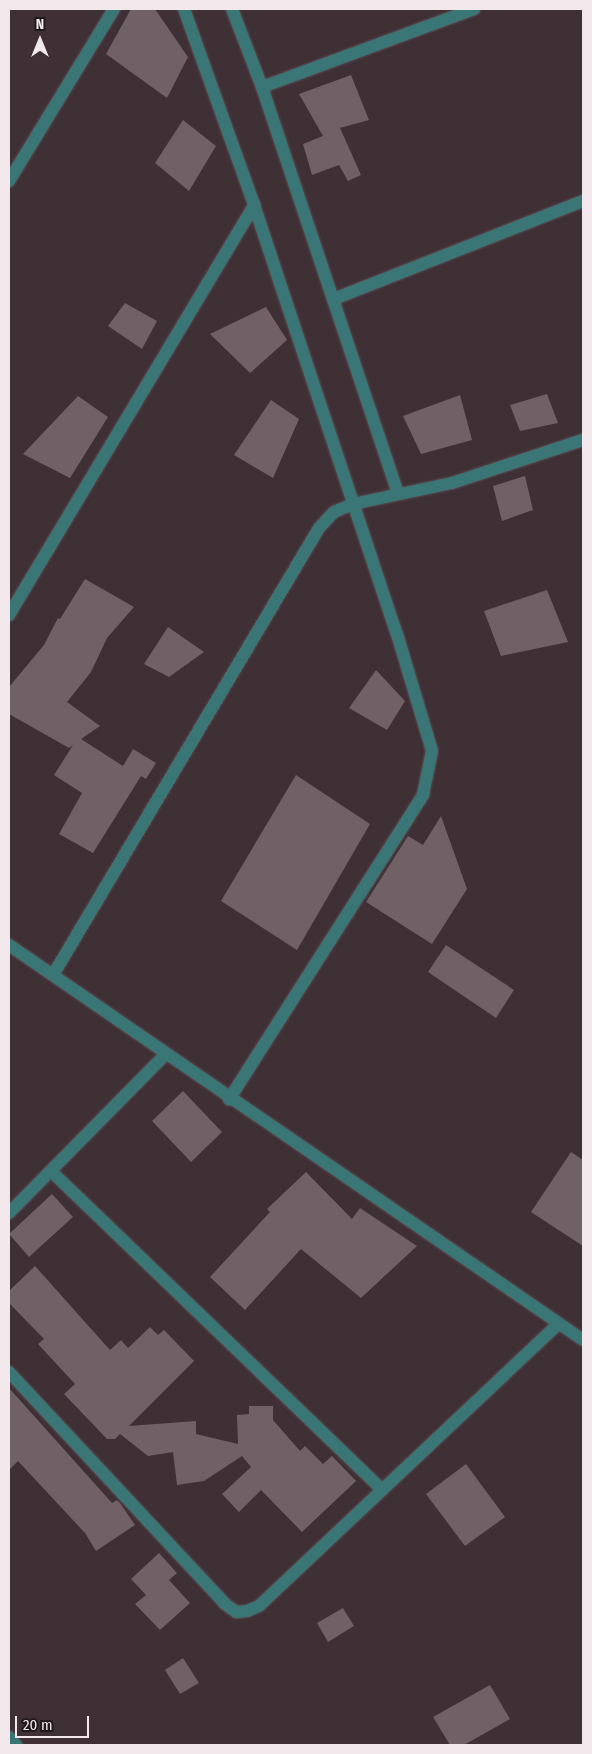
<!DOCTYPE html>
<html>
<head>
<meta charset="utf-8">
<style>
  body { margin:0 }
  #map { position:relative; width:592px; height:1754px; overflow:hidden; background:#3f3035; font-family:"Fira Sans Condensed",sans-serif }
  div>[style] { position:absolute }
  .building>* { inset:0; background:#716065 }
  .roads { filter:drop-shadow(0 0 1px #5c4d52) drop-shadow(0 0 1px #5c4d52) }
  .street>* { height:12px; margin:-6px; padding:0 6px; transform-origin:6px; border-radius:6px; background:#3b7677 }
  span { translate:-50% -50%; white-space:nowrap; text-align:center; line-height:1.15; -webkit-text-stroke:4.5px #211a1d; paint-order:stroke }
  .frame { position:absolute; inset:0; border:10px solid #f2e8eb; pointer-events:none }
  .north { position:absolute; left:15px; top:15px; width:50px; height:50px; -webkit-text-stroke:4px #211a1d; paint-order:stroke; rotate:0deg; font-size:14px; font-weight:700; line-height:20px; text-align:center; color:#f2e8eb }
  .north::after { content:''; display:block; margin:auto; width:18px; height:22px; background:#f2e8eb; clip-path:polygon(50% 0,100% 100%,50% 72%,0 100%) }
  .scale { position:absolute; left:15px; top:1716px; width:74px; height:22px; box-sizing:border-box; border:2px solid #f2e8eb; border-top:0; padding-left:6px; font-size:15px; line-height:18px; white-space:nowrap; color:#f2e8eb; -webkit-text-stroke:4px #211a1d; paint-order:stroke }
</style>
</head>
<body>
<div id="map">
  <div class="building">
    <div style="clip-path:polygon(131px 9px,155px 9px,188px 57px,167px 98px,106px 54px)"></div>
    <div style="clip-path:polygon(351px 75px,369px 120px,340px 128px,361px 175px,348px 181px,339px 165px,312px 175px,303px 144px,323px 136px,299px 94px)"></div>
    <div style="clip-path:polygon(183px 120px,216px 146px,189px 191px,155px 163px)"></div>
    <div style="clip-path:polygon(125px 303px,157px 321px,142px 349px,108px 326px)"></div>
    <div style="clip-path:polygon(266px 307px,287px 340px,250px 373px,210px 334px)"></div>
    <div style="clip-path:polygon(547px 394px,558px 423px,520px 431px,510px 405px)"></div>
    <div style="clip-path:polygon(460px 395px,472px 440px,421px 454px,403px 416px)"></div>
    <div style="clip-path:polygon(78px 396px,108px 417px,70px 478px,23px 454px)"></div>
    <div style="clip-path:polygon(271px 400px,299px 419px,273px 478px,234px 455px)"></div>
    <div style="clip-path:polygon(525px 476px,533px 510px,502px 521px,493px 486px)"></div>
    <div style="clip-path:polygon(85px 579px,134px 607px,107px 638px,91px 672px,67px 702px,100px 726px,81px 739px,123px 766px,133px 749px,156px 763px,146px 779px,141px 776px,93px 853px,59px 834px,82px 793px,54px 775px,73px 745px,69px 748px,9px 714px,9px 687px,44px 645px,58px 618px,60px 619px)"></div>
    <div style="clip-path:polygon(547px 590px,568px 642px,501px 656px,484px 611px)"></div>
    <div style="clip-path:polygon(168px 627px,204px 652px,169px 677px,144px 664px)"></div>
    <div style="clip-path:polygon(376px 670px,405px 701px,387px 730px,349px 708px)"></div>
    <div style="clip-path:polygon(296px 775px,370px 824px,297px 950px,221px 901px)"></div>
    <div style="clip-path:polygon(441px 816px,467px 889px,432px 944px,366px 902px,408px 836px,423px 845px)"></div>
    <div style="clip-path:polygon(446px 945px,514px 990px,496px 1018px,428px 972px)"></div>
    <div style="clip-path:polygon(183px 1091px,222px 1132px,191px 1162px,152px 1121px)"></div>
    <div style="clip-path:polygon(571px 1152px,583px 1160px,583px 1246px,531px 1212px)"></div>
    <div style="clip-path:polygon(306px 1172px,352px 1219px,360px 1208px,417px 1246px,361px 1298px,301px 1249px,245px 1310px,210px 1277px,270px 1212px,267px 1209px)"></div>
    <div style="clip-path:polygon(52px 1194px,73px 1217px,29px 1257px,9px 1234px)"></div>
    <div style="clip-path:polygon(35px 1266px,110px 1350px,121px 1340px,128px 1348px,150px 1327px,158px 1335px,164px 1330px,194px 1361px,129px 1426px,196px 1421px,196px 1434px,238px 1444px,237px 1415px,249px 1414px,249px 1406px,273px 1406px,273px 1420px,300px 1451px,305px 1446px,323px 1464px,332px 1456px,356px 1481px,302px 1532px,261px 1490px,239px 1512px,222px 1494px,251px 1467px,242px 1456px,204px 1481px,177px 1485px,173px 1452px,148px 1456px,120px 1434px,115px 1439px,107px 1439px,64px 1394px,75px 1384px,38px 1344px,44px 1339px,9px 1303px,9px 1291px)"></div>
    <div style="clip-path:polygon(9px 1388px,112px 1503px,117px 1500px,120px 1503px,135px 1525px,96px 1551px,85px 1533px,18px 1461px,9px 1470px)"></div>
    <div style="clip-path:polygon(466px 1464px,505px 1517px,465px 1546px,426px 1494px)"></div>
    <div style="clip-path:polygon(159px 1553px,177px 1573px,169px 1580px,190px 1603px,160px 1630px,135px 1604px,146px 1595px,131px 1579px)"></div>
    <div style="clip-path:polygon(343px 1608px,354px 1626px,328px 1642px,317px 1623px)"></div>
    <div style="clip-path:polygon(183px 1658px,199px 1683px,180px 1694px,165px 1670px)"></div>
    <div style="clip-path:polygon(490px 1685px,510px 1719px,464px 1745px,450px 1745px,433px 1717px)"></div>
  </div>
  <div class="roads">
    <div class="street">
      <div style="left:184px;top:9px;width:208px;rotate:70.3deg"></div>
      <div style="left:254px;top:205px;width:452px;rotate:71.6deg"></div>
      <div style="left:397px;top:634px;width:122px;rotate:73.3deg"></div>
      <div style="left:432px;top:751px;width:45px;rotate:101.6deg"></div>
      <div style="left:423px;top:795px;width:361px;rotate:122.5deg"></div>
      <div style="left:232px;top:9px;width:84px;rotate:69deg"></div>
      <div style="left:262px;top:87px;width:429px;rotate:71.5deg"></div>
      <div style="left:262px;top:87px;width:226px;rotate:-20.2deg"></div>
      <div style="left:9px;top:181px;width:202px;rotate:-58.6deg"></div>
      <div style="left:334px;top:299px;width:268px;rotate:-21.5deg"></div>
      <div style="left:9px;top:615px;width:478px;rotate:-59.1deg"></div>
      <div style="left:9px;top:945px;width:697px;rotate:34.53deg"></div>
      <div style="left:53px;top:975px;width:520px;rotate:-59.24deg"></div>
      <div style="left:319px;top:528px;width:22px;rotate:-47deg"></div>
      <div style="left:334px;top:512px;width:21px;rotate:-23deg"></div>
      <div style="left:353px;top:504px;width:101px;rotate:-12deg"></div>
      <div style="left:452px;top:483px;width:138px;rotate:-18.2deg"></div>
      <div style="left:51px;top:1171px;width:460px;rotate:43.9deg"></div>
      <div style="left:9px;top:1213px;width:222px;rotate:-45.4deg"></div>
      <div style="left:9px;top:1372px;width:317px;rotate:47deg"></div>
      <div style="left:225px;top:1604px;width:14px;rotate:36deg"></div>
      <div style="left:236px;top:1612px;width:11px;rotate:-5deg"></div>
      <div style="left:247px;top:1611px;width:13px;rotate:-23deg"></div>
      <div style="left:259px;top:1606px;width:411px;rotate:-43.3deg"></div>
      <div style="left:9px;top:1737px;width:11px;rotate:49deg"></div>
    </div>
  </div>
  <div class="frame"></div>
  <div class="north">N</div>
  <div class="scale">20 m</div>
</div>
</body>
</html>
